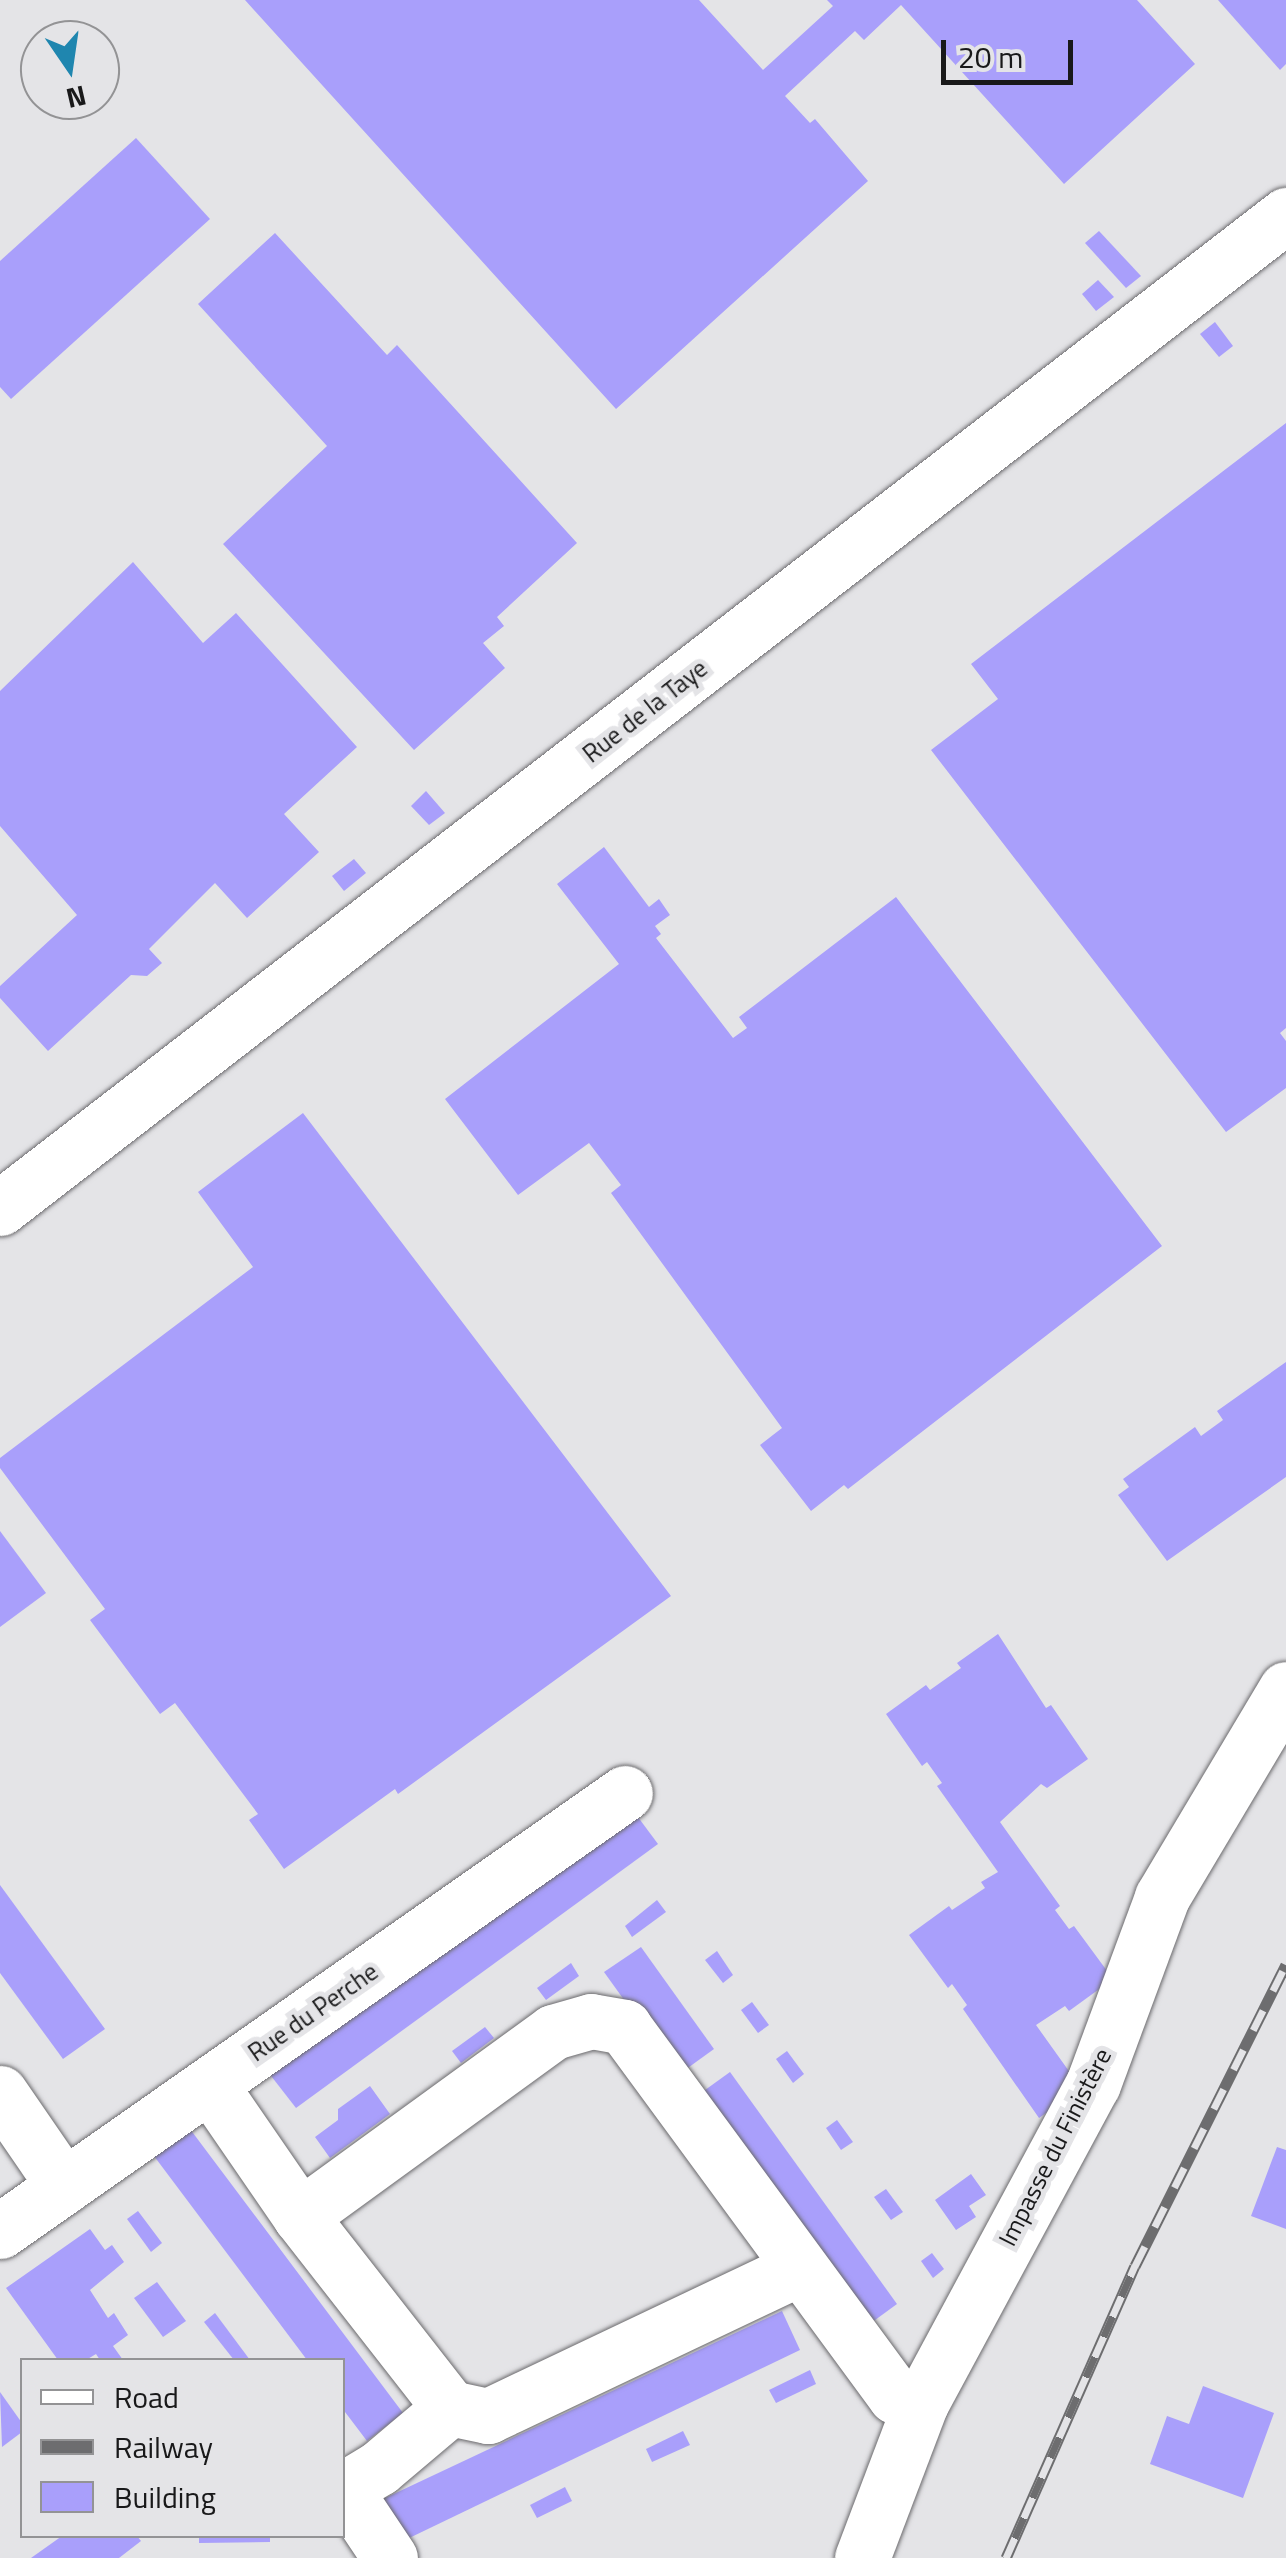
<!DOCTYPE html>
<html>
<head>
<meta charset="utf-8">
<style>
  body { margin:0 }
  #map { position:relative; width:1286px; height:2558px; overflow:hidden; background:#e4e4e7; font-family:"Titillium Web",sans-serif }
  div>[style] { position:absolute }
  .building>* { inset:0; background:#a99ffb }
  .roads { filter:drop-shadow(0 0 2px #6b6a6d) drop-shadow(0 0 2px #6b6a6d) }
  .minor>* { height:55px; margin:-27.5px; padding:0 27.5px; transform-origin:27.5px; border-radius:27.5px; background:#fff }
  .rail>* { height:11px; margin-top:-5.5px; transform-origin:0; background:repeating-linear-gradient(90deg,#e4e4e7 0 22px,#6d6d6f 0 44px); box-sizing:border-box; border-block:2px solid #6d6d6f }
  span { translate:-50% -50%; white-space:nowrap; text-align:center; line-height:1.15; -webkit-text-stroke:10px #e4e4e7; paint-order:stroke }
  .street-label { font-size:25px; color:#19191a }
  .legend { position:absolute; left:20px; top:2358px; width:325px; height:180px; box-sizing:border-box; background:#e4e4e7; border:2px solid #939395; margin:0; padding:12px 18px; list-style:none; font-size:30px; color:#19191a }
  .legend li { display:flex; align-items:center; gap:20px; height:50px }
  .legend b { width:50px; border:2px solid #939395 }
  .north { position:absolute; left:20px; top:20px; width:100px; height:100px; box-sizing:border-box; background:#e4e4e7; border:2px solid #939395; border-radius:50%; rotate:167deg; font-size:28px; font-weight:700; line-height:40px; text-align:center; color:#19191a }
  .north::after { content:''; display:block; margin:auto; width:35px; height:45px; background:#1f86af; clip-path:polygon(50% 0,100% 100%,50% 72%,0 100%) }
  .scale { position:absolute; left:941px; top:40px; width:132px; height:45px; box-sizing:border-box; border:5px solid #19191a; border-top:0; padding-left:12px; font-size:30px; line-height:35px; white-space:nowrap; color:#19191a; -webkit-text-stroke:8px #e4e4e7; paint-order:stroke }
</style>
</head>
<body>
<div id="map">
  <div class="building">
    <div style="clip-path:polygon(245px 0,699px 0,763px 70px,833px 6px,827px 0,1137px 0,1195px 64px,1064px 184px,901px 5px,864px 40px,855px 31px,785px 96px,810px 123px,815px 119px,868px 181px,616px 409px)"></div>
    <div style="clip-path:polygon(1218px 0,1286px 0,1286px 64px,1280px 70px)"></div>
    <div style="clip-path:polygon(136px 138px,210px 219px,11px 399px,0 387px,0 261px)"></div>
    <div style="clip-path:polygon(1099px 231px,1141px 276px,1126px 288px,1085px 243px)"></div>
    <div style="clip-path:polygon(275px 233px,387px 355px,397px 345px,577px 543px,497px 617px,504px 626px,483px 643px,505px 668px,414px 750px,223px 544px,327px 446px,198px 304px)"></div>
    <div style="clip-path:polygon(1098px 280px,1114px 297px,1096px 311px,1082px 294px)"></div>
    <div style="clip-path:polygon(1215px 322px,1233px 346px,1219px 357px,1200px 334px)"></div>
    <div style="clip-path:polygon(1286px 423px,1286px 1028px,1280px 1033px,1286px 1041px,1286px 1088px,1226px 1132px,931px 750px,998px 699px,971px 664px)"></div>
    <div style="clip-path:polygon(133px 562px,203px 643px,236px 613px,357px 747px,284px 814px,319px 852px,247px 918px,215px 883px,149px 949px,162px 963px,147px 976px,131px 975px,48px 1051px,0 998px,0 986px,77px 915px,0 826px,0 691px)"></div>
    <div style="clip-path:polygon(426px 791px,445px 813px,429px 825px,411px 806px)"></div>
    <div style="clip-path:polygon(604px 847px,649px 907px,659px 899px,670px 915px,655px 926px,661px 934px,656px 938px,733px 1038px,747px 1028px,739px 1017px,896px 897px,1162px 1246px,848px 1489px,844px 1485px,811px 1511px,760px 1445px,782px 1428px,611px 1193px,621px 1185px,589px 1143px,518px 1195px,445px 1099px,619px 964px,557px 884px)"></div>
    <div style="clip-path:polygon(354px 859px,366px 873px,344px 891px,332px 876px)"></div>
    <div style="clip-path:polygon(303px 1113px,671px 1596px,398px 1794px,395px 1789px,284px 1869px,249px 1820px,258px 1814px,175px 1703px,160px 1714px,90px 1620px,105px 1609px,0 1468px,0 1458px,253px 1267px,198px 1192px)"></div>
    <div style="clip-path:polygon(1286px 1362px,1286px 1477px,1167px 1561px,1118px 1495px,1129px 1487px,1123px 1479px,1195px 1427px,1201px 1436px,1223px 1420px,1217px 1411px)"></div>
    <div style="clip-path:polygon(0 1531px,46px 1593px,0 1627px)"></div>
    <div style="clip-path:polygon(998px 1634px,1046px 1708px,1051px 1705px,1088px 1759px,1047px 1788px,1041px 1784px,1000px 1822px,1060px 1906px,1055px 1910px,1069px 1929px,1074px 1926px,1113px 1979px,1069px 2011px,1065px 2006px,1036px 2025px,1081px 2088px,1039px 2118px,963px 2009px,967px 2005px,952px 1984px,948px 1988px,909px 1935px,949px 1906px,952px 1910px,985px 1888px,981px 1882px,998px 1872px,937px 1786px,942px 1783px,927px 1762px,922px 1766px,886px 1714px,926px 1685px,930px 1690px,961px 1668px,957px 1663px)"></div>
    <div style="clip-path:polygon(629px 1805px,658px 1844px,296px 2108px,268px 2072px)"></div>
    <div style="clip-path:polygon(0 1885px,105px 2029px,63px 2059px,0 1973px)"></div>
    <div style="clip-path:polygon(657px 1900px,666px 1912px,632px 1937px,625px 1926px)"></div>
    <div style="clip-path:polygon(641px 1947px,714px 2049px,678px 2075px,604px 1972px)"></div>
    <div style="clip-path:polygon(717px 1951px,733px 1975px,723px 1983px,705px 1960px)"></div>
    <div style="clip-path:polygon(571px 1963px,579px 1976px,546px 2000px,537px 1988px)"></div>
    <div style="clip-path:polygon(752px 2002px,769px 2025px,758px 2033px,741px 2010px)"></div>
    <div style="clip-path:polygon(485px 2027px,494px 2038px,461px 2063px,452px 2051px)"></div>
    <div style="clip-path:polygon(787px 2051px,804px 2074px,793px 2083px,776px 2059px)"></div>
    <div style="clip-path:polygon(730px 2072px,897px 2304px,860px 2331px,694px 2098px)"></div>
    <div style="clip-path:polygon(370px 2086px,390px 2114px,330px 2158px,315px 2137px,338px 2120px,338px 2109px)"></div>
    <div style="clip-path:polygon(837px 2120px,853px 2142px,841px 2150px,826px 2128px)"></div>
    <div style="clip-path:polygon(190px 2129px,403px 2413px,367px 2441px,342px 2408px,342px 2360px,307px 2360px,154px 2156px)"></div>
    <div style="clip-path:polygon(1277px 2147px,1286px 2150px,1286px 2229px,1251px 2216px)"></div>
    <div style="clip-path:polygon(971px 2174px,986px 2195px,969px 2206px,976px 2217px,956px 2230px,935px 2200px)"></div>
    <div style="clip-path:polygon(886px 2189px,903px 2212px,891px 2220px,874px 2197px)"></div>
    <div style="clip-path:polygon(138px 2211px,162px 2243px,151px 2252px,127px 2219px)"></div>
    <div style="clip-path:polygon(90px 2229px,105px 2250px,112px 2245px,124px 2262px,90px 2290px,108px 2318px,114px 2313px,128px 2335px,113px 2346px,123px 2360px,100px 2360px,96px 2354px,86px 2360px,58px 2360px,6px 2288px)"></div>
    <div style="clip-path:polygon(932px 2253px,944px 2269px,933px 2278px,921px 2261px)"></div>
    <div style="clip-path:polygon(157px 2282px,186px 2321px,163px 2337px,134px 2298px)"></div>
    <div style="clip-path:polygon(782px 2311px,800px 2350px,403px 2541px,383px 2499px)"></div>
    <div style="clip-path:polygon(215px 2313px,250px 2360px,234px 2360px,204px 2322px)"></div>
    <div style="clip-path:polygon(810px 2370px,816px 2384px,776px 2403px,769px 2390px)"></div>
    <div style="clip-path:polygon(1203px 2386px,1274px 2413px,1243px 2498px,1150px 2464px,1167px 2416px,1189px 2424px)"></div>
    <div style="clip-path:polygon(0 2392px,22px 2423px,22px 2432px,2px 2447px)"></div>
    <div style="clip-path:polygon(683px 2431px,690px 2445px,652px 2462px,646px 2449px)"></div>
    <div style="clip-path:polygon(565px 2487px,572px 2501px,537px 2518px,530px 2505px)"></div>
    <div style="clip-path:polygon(62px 2536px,137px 2536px,141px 2541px,119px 2558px,31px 2558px)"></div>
    <div style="clip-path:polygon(199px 2536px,270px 2536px,270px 2542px,199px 2543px)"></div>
  </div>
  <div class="roads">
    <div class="minor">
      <div style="left:0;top:1208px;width:1625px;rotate:-37.67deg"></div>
      <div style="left:210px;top:2085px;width:159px;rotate:55.5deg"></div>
      <div style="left:300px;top:2216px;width:244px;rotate:52deg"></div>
      <div style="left:450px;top:2408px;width:39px;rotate:12deg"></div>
      <div style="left:488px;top:2416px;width:344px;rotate:-25.4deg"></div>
      <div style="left:0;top:2093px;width:113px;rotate:55.5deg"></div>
      <div style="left:300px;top:2216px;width:313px;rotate:-36deg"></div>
      <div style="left:553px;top:2032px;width:40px;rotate:-16deg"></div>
      <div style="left:591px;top:2021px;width:34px;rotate:10deg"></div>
      <div style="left:624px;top:2027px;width:458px;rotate:53.7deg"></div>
      <div style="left:895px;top:2396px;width:27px;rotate:15deg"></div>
      <div style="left:0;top:2231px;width:763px;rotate:-35.02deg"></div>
      <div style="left:390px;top:2558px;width:83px;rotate:-123.7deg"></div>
      <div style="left:344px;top:2489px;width:41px;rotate:-31deg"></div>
      <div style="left:379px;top:2468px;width:93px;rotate:-40.2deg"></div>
      <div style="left:862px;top:2558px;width:166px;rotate:-69.2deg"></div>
      <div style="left:921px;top:2403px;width:362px;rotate:-61.7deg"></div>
      <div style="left:1093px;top:2084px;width:199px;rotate:-69.7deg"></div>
      <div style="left:1162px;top:1897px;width:242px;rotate:-59.2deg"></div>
    </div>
  </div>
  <div class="rail">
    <div style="left:1006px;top:2558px;width:319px;rotate:-66.2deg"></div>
    <div style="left:1135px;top:2266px;width:337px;rotate:-63.4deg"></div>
  </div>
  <div class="street-label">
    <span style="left:645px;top:711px;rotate:-38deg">Rue de la Taye</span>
    <span style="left:313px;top:2012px;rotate:-35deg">Rue du Perche</span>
    <span style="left:1055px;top:2147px;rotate:-63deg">Impasse du Finistère</span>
  </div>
  <ul class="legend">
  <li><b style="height:12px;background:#fff"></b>Road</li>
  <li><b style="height:12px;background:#6d6d6f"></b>Railway</li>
  <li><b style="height:28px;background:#a99ffb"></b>Building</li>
  </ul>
  <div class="north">N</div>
  <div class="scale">20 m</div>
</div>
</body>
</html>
